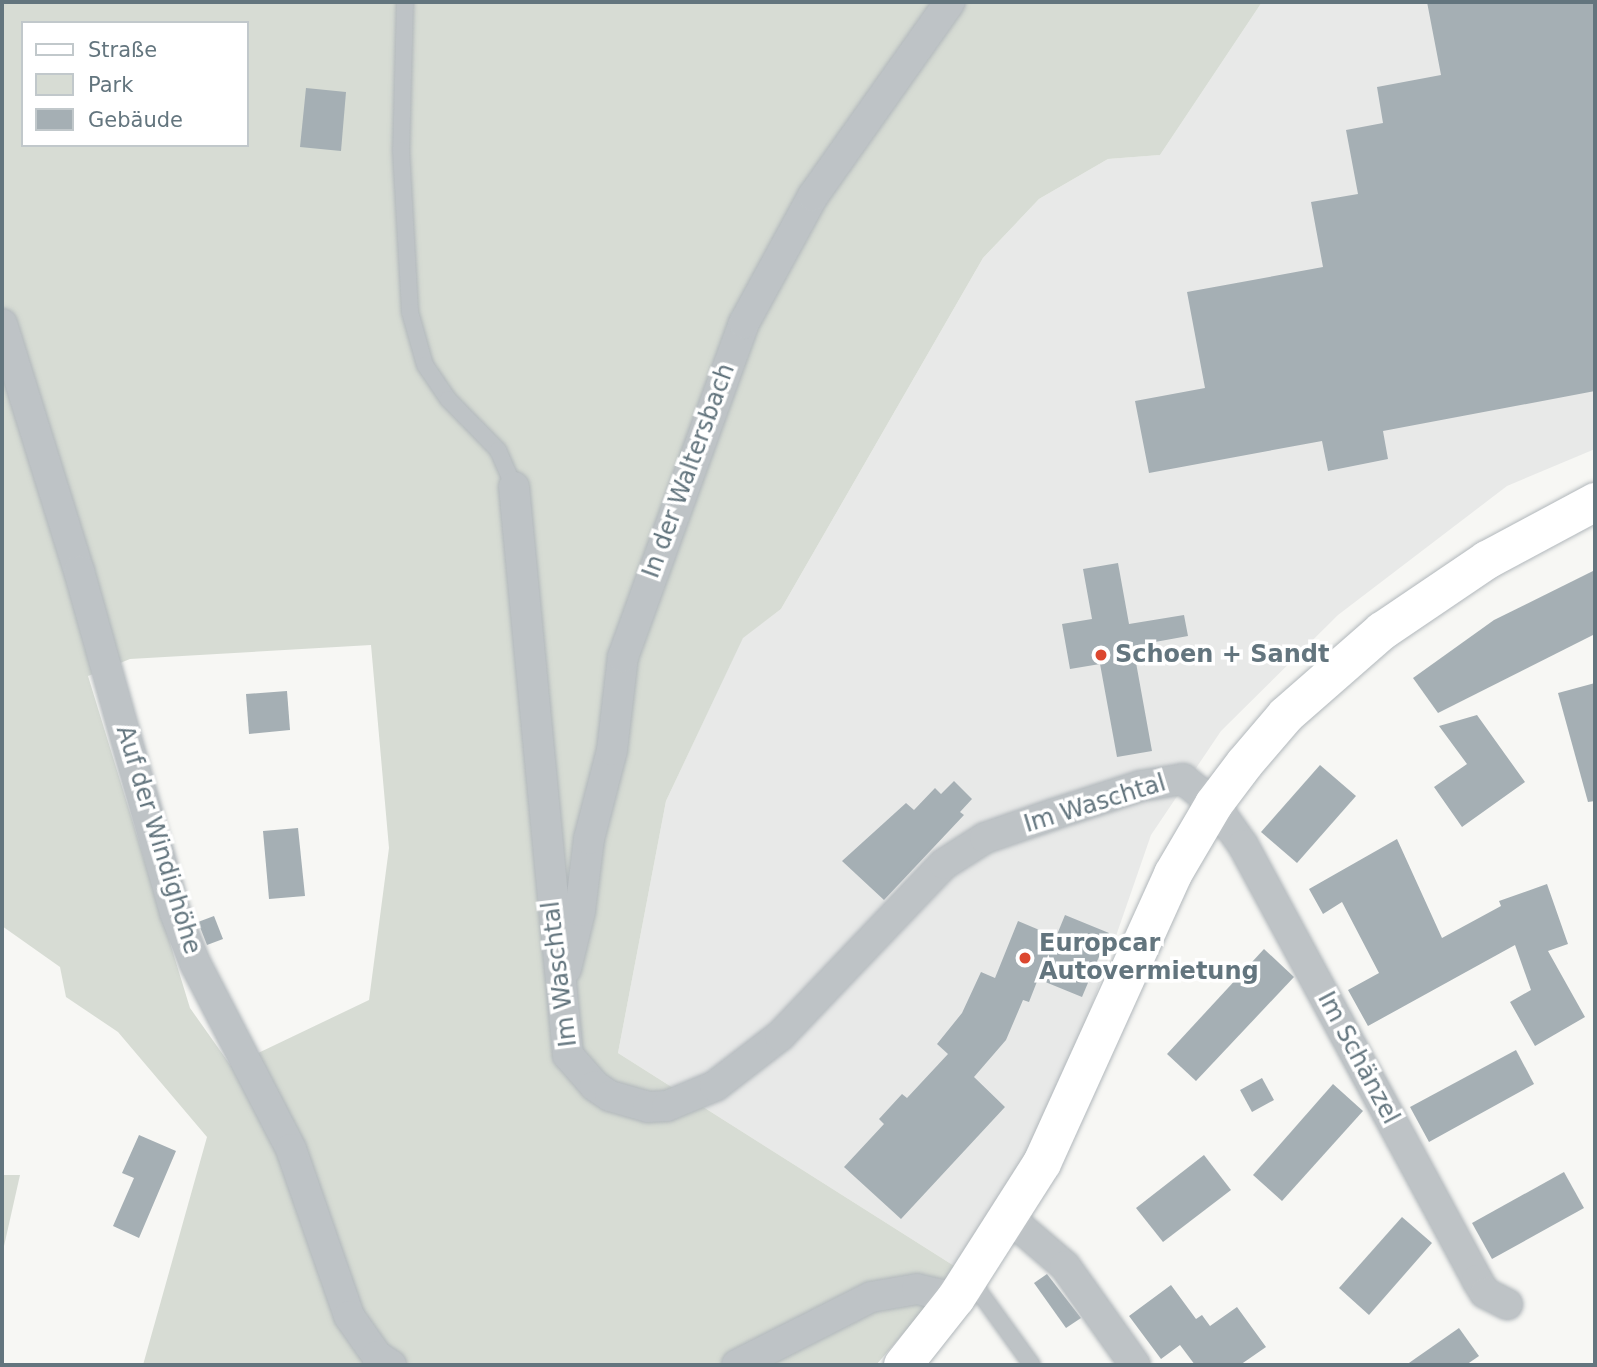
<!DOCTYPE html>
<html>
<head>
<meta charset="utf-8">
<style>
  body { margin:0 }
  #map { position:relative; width:1597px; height:1367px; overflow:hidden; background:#f7f7f4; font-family:"DejaVu Sans",sans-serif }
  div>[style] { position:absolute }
  .built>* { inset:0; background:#e8e9e8 }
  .green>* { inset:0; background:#d7dcd4 }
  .building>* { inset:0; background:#a5afb4 }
  .roads { filter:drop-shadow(0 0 2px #b1b7bb) drop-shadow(0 0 2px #b1b7bb) }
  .lane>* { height:16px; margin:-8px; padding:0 8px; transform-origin:8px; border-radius:8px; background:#bec3c6 }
  .street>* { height:30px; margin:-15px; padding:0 15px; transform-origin:15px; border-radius:15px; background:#bec3c6 }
  .secondary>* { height:38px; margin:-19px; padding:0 19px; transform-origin:19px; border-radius:19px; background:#fff }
  .dots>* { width:19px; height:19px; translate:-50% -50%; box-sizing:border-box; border:4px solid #fff; border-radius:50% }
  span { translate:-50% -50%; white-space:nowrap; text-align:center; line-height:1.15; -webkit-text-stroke:7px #fff; paint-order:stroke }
  .street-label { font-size:24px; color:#63757e }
  .poi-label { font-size:24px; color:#63757e; font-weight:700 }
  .left { translate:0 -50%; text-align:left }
  .frame { position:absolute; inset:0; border:4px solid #63757e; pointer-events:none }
  .legend { position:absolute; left:21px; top:21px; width:228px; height:126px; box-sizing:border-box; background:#fff; border:2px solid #c1c8cb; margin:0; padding:9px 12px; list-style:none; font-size:21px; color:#63757e }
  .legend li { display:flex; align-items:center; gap:14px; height:35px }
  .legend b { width:35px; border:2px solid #c1c8cb }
</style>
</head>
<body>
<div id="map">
  <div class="built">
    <div style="clip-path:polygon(1262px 2px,1595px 2px,1595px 449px,1507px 486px,1338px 615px,1221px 731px,1151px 835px,1064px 1086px,959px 1269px,618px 1053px,666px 801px,743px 637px,781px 609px,983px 258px,1039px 199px,1108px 159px,1160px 155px)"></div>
  </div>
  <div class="green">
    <div style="clip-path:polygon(evenodd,2px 2px,1262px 2px,1160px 155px,1108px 159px,1039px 199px,983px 258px,781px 609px,743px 638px,666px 801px,618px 1053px,959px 1269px,876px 1365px,143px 1365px,207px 1137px,118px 1032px,66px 997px,60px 967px,2px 926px,2px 2px,23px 23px,247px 23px,247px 145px,23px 145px,23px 23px,2px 2px,371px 645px,389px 848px,369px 1000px,231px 1066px,190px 1008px,88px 676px,130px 659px,371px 645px)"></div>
    <div style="clip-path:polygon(2px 1175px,20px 1175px,2px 1255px)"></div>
  </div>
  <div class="building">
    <div style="clip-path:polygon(1427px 2px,1595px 2px,1595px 391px,1383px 431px,1388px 459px,1328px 471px,1322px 441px,1149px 473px,1135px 401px,1205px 388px,1187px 292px,1323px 267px,1311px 202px,1358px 194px,1346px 130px,1383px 123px,1377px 87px,1441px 75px)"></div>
    <div style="clip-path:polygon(306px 88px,346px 92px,341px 151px,300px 147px)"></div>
    <div style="clip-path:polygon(1118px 563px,1129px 624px,1184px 615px,1188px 636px,1133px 646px,1152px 751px,1117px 757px,1100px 664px,1070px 669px,1062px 624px,1092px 619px,1083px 569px)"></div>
    <div style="clip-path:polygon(1595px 570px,1595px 634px,1438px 713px,1413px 678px,1494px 620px)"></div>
    <div style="clip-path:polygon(1595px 683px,1595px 801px,1588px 802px,1558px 693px)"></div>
    <div style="clip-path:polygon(287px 691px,290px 730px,249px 734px,246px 694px)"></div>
    <div style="clip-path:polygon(1477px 715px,1525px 782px,1462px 827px,1434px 787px,1467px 764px,1439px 726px)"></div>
    <div style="clip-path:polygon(1320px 765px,1356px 796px,1297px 863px,1261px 832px)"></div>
    <div style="clip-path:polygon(954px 781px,972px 799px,960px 812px,964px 815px,884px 900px,842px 861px,906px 803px,914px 810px,935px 788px,941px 794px)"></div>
    <div style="clip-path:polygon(298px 828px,305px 896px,269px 899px,263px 831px)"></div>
    <div style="clip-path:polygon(1397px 839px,1442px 938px,1501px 906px,1499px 901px,1547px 884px,1568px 944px,1548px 951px,1585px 1017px,1535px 1046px,1510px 1002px,1531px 990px,1515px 945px,1368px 1026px,1348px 990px,1379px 973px,1342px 902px,1323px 914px,1309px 889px)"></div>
    <div style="clip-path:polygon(1065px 915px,1109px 933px,1082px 997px,1038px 979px,1029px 1002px,1023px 1000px,1006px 1040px,974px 1077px,1005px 1107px,901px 1219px,844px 1167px,884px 1124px,879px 1119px,902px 1094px,907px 1098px,948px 1054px,937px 1044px,962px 1013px,981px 972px,995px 978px,1018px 921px,1056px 937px)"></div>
    <div style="clip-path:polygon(214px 916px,223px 939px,207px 945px,198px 922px)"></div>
    <div style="clip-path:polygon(1264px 949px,1294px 977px,1196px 1081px,1167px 1054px)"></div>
    <div style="clip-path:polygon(1516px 1050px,1534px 1084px,1429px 1142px,1410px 1107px)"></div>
    <div style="clip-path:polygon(1262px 1078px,1274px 1100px,1252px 1112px,1240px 1090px)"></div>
    <div style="clip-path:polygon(1333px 1084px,1363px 1111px,1282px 1201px,1253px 1175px)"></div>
    <div style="clip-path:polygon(139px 1135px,176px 1151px,139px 1238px,113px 1226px,134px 1178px,122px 1173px)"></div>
    <div style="clip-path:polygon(1204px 1155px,1231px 1190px,1163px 1242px,1136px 1208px)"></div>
    <div style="clip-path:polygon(1564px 1172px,1584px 1208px,1492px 1259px,1472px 1223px)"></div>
    <div style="clip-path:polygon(1402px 1217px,1432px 1243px,1369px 1315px,1339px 1288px)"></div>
    <div style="clip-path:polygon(1047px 1274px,1081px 1318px,1066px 1328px,1034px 1283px)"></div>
    <div style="clip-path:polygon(1171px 1285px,1196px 1319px,1202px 1315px,1210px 1326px,1237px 1307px,1266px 1347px,1240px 1365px,1195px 1365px,1180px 1345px,1161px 1359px,1129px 1316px)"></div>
    <div style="clip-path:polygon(1459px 1328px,1479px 1356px,1466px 1365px,1406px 1365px)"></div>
  </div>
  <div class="roads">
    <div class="lane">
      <div style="left:405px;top:2px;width:148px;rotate:91.5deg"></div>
      <div style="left:401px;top:150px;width:162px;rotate:86.8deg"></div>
      <div style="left:410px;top:312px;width:55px;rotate:74.2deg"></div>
      <div style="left:425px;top:365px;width:41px;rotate:55.9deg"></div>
      <div style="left:448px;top:399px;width:71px;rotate:45.6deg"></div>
      <div style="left:498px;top:450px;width:40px;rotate:66.6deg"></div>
      <div style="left:970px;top:1279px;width:106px;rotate:54.2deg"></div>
    </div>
    <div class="street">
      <div style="left:2px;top:324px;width:259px;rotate:72.7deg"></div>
      <div style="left:79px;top:571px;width:355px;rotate:74.3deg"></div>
      <div style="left:175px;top:913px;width:54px;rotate:68.2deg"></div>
      <div style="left:195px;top:963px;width:209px;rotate:62.7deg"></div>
      <div style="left:291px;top:1149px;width:177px;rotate:70.8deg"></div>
      <div style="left:349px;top:1316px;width:49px;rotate:55deg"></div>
      <div style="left:377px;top:1356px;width:17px;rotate:33deg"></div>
      <div style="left:514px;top:487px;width:571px;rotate:84.57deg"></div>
      <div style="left:568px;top:1055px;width:41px;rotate:48.9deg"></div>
      <div style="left:595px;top:1086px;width:18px;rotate:34deg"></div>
      <div style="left:610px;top:1096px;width:40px;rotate:16deg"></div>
      <div style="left:648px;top:1107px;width:19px;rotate:-3deg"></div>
      <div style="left:667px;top:1106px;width:52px;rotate:-22.6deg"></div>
      <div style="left:715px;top:1086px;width:82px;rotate:-37.6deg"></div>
      <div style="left:780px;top:1036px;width:238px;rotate:-46.4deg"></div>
      <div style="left:944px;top:864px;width:49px;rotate:-32.4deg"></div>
      <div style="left:985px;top:838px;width:73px;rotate:-19.2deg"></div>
      <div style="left:1054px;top:814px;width:90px;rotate:-18deg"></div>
      <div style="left:1140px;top:786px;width:44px;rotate:-9.2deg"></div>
      <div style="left:1183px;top:779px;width:40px;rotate:39deg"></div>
      <div style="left:1214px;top:804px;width:50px;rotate:54.7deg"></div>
      <div style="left:1243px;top:845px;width:494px;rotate:61.7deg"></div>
      <div style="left:1477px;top:1280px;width:15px;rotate:58deg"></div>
      <div style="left:1485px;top:1293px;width:25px;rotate:27deg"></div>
      <div style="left:566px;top:969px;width:60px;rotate:-76.4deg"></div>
      <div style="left:580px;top:911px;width:73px;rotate:-82.9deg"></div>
      <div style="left:589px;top:839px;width:92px;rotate:-75.5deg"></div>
      <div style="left:612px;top:750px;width:94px;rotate:-83.3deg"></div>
      <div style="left:623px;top:657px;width:355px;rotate:-70.1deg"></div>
      <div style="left:744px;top:323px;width:145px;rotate:-61.5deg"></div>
      <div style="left:813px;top:196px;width:237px;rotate:-54.8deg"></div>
      <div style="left:1008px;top:1217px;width:75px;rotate:40.7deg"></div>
      <div style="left:1065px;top:1266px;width:121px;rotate:54.7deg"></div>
      <div style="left:737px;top:1365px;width:150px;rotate:-26.9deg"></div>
      <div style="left:871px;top:1297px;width:47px;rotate:-9.9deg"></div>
      <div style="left:917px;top:1289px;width:40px;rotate:13deg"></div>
    </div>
    <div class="secondary">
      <div style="left:903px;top:1365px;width:85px;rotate:-51.7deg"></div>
      <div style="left:956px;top:1298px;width:160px;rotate:-57.5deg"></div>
      <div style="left:1042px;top:1163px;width:317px;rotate:-65.6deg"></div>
      <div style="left:1173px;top:874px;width:81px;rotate:-59.6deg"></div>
      <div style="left:1214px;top:804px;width:51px;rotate:-52.9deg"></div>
      <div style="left:1245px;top:763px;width:63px;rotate:-49.5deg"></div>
      <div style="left:1286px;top:715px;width:128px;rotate:-41.2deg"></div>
      <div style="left:1382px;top:631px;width:127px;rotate:-34.1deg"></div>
      <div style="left:1487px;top:560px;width:123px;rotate:-28.2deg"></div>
    </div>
  </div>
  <div class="dots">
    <div style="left:1101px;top:655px;background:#dc472f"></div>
    <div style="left:1025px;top:958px;background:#dc472f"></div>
  </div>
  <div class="street-label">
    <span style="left:689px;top:471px;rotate:-70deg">In der Waltersbach</span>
    <span style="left:1095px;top:804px;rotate:-17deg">Im Waschtal</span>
    <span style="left:158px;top:840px;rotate:73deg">Auf der Windighöhe</span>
    <span style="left:560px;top:974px;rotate:-97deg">Im Waschtal</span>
    <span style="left:1358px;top:1058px;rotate:62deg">Im Schänzel</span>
  </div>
  <div class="poi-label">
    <span class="left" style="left:1115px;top:655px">Schoen + Sandt</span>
    <span class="left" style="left:1039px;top:958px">Europcar<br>Autovermietung</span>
  </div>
  <div class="frame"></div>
  <ul class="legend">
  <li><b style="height:9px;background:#fff"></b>Straße</li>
  <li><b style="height:19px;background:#d7dcd4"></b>Park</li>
  <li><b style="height:19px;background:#a5afb4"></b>Gebäude</li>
  </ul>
</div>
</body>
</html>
